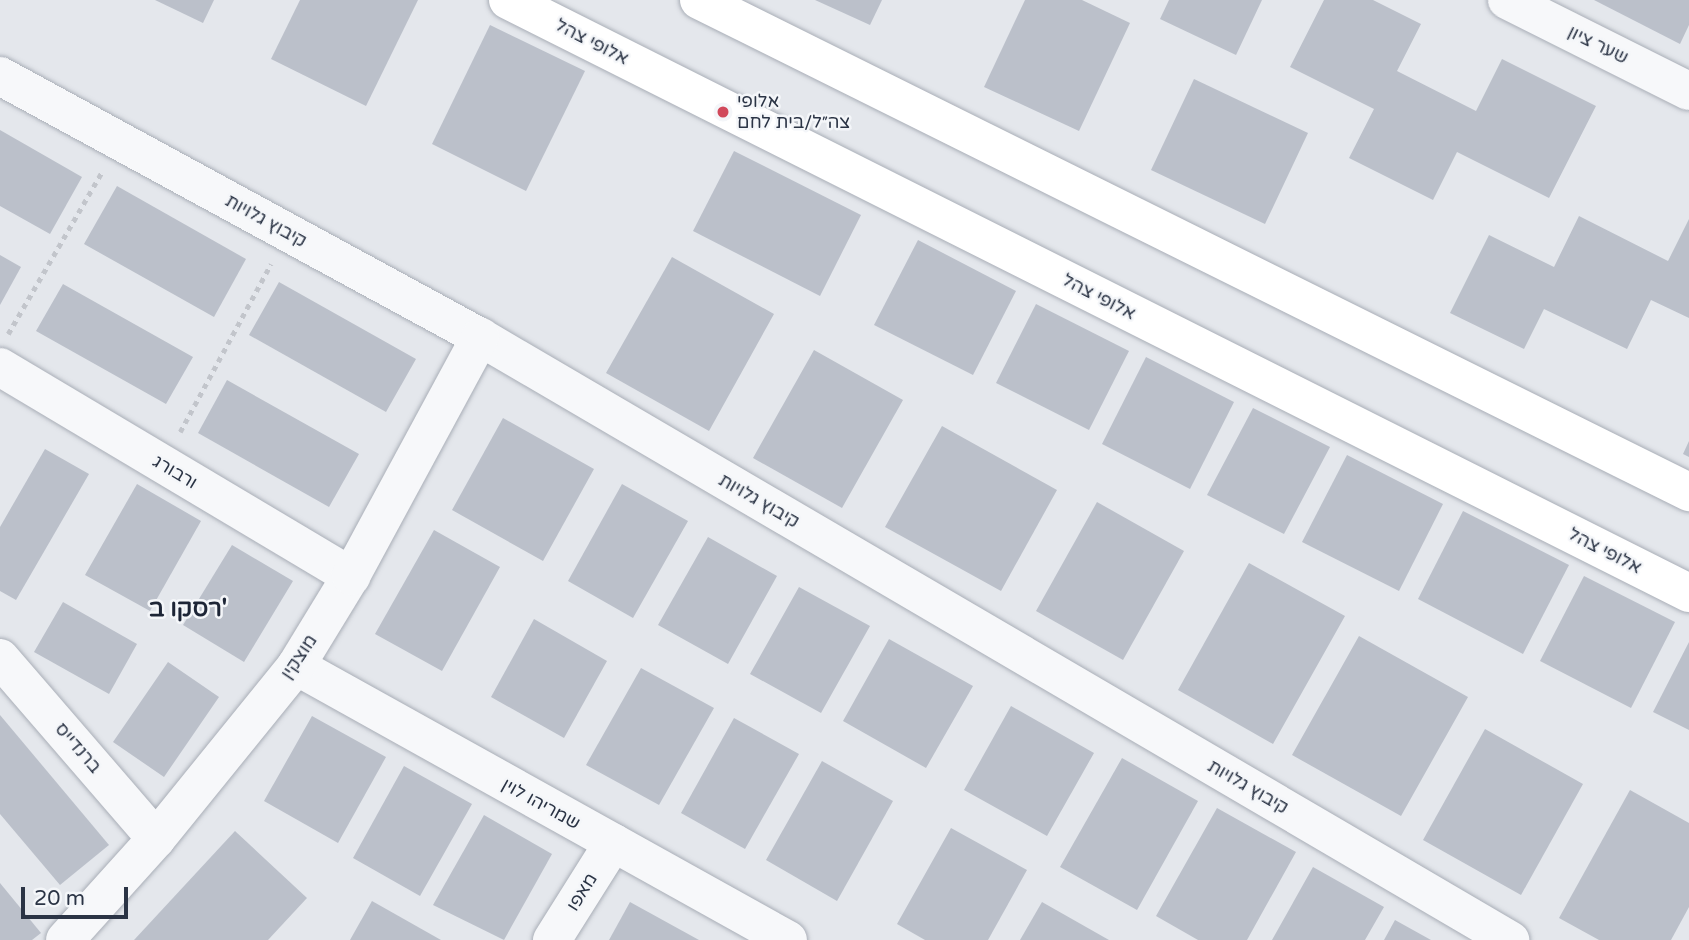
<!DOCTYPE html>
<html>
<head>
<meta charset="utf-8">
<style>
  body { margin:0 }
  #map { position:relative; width:1689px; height:940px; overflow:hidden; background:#e4e7ec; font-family:"Varela Round","Noto Sans Hebrew",sans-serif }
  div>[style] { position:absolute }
  .building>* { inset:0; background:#bbc0ca }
  .path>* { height:4.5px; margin-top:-2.25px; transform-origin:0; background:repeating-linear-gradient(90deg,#c2c5cb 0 5px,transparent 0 10px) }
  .roads { filter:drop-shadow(0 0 2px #a9aeb7) drop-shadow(0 0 2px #a9aeb7) }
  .minor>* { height:38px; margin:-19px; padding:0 19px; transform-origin:19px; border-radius:19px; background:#f7f8fa }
  .major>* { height:38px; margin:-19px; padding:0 19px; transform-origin:19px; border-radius:19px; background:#fff }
  .dots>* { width:19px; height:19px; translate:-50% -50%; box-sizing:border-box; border:4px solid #f4f6f9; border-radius:50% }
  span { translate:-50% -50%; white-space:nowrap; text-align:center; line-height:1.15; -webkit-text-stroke:5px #f4f6f9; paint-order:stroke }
  .street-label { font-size:18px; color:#2b3445 }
  .poi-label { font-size:18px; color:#2b3445 }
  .left { translate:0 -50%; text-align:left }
  .district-label { font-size:24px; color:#1d2536; font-weight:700 }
  .scale { position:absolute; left:21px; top:887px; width:107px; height:32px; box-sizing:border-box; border:4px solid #2b3445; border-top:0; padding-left:9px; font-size:21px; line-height:24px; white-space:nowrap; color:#2b3445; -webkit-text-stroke:5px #f4f6f9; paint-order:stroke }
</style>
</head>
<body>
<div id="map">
  <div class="building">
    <div style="clip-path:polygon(155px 0,214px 0,203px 23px)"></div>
    <div style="clip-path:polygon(300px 0,418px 0,366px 106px,271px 59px)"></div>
    <div style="clip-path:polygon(815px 0,882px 0,870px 25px)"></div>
    <div style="clip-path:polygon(1025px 0,1082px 0,1130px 23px,1079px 131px,984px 87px)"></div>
    <div style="clip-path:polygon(1169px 0,1262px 0,1236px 55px,1160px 19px)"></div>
    <div style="clip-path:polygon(1324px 0,1373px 0,1421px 24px,1397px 71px,1476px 111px,1502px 59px,1596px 106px,1549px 198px,1457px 152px,1433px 200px,1349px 158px,1374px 109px,1290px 67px)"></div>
    <div style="clip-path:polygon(1594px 0,1689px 0,1689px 25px,1680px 44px)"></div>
    <div style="clip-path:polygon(490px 25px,585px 71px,526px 191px,432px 144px)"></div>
    <div style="clip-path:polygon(1194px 79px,1308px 133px,1265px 224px,1151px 170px)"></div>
    <div style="clip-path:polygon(0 130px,82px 177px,50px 234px,0 206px)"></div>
    <div style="clip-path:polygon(734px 151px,861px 215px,820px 296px,693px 231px)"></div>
    <div style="clip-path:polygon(117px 186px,246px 259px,214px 317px,84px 244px)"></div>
    <div style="clip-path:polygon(1579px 216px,1668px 261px,1689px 219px,1689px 318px,1651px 300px,1627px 349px,1544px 309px,1524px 349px,1450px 313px,1489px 235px,1554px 267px)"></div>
    <div style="clip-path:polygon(918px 240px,1016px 291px,973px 375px,874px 325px)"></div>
    <div style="clip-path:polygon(0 255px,21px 267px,0 305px)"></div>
    <div style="clip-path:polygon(672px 257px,774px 314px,709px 431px,606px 373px)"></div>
    <div style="clip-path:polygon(279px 282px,416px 359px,386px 412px,249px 335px)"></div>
    <div style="clip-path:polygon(63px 284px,193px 357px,166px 404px,36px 331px)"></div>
    <div style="clip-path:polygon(1036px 304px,1129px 351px,1089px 430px,996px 383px)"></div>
    <div style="clip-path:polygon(814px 350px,903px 400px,842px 508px,753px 458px)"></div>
    <div style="clip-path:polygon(1146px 357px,1234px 402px,1190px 489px,1102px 444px)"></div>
    <div style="clip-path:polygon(227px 380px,359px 454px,329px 507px,198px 433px)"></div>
    <div style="clip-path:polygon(1253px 408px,1330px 447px,1284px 534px,1207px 495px)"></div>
    <div style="clip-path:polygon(503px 418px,594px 469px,543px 561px,452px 510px)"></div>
    <div style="clip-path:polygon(942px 426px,1057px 490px,1001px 591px,885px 527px)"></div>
    <div style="clip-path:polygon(1689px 441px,1689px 457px,1683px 454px)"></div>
    <div style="clip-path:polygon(45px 449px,89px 474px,16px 600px,0 591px,0 527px)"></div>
    <div style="clip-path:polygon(1347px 455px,1443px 504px,1399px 591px,1302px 542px)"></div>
    <div style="clip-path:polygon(137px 484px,201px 521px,150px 611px,85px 575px)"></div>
    <div style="clip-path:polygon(622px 484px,688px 521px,633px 618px,568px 581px)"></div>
    <div style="clip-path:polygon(1097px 502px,1184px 551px,1123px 660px,1036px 611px)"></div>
    <div style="clip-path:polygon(1463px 511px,1569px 565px,1523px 654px,1418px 599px)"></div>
    <div style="clip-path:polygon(434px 530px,500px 567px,442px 671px,375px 634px)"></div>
    <div style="clip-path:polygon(708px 537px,777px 576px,728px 664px,658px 625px)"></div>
    <div style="clip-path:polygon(232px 545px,293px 581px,244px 662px,183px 625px)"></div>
    <div style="clip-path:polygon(1249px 563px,1345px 616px,1273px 744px,1178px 690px)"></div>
    <div style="clip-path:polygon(1584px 576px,1675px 622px,1631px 708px,1540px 661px)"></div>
    <div style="clip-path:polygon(799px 587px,870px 626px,821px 713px,750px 674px)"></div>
    <div style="clip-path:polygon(63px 602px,137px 644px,109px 694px,34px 652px)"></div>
    <div style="clip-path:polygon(534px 619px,607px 661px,564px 738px,491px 697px)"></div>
    <div style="clip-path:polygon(1359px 636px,1468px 697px,1401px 816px,1292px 755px)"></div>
    <div style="clip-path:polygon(889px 639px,973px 686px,926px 768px,843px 721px)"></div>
    <div style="clip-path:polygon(1689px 642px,1689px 730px,1653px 712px)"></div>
    <div style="clip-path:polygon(168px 662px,219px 697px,164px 777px,113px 742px)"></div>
    <div style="clip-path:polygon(641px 668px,714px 708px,659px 805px,586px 765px)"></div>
    <div style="clip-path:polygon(1011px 706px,1094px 753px,1047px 836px,964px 790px)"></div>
    <div style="clip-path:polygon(0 715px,109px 845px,60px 885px,0 814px)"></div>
    <div style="clip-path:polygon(312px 716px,386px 757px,338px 843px,264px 801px)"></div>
    <div style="clip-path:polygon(734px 718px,799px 754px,745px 849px,681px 813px)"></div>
    <div style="clip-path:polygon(1485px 729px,1583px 784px,1521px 895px,1423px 840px)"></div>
    <div style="clip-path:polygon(1122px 758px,1198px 801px,1137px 910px,1060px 867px)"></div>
    <div style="clip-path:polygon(822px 761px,893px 801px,837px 901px,766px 860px)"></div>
    <div style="clip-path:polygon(404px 766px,472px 804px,420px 896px,353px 858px)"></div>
    <div style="clip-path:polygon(1630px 790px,1689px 823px,1689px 907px,1671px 940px,1599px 940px,1559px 918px)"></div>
    <div style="clip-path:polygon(1217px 808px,1296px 852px,1247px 940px,1198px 940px,1156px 916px)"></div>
    <div style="clip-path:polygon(484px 815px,552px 854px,504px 940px,433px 905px)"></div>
    <div style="clip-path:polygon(951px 828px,1027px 870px,988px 940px,925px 940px,897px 924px)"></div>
    <div style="clip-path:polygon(235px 831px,307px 898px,268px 940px,134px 940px)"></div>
    <div style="clip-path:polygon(1313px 867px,1384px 907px,1365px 940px,1272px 940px)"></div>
    <div style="clip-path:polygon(0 883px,41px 933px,32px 940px,0 940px)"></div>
    <div style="clip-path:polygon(372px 901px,441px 940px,350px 940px)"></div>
    <div style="clip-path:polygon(630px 902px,699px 940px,609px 940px)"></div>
    <div style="clip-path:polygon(1042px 902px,1109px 940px,1020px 940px)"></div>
    <div style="clip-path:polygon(1395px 920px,1431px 940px,1384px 940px)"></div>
  </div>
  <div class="path">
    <div style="left:8px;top:334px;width:187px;rotate:-59.9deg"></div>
    <div style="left:180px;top:432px;width:191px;rotate:-61.6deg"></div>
  </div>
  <div class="roads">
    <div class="minor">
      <div style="left:1507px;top:0;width:203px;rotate:26.6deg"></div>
      <div style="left:0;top:76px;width:546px;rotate:28.54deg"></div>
      <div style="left:480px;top:337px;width:1194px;rotate:30.35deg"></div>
      <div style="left:0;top:367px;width:409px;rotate:30.8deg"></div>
      <div style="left:0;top:658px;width:239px;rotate:49.2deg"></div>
      <div style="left:296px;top:666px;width:563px;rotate:29.11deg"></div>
      <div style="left:65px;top:940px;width:136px;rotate:-48deg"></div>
      <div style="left:156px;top:839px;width:223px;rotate:-51deg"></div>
      <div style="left:296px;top:666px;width:105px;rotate:-58.6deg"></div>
      <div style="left:351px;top:576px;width:272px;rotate:-61.6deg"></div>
      <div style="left:552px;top:940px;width:115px;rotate:-57.8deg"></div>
    </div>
    <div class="major">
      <div style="left:508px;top:0;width:1322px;rotate:26.66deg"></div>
      <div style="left:699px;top:0;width:1106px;rotate:26.43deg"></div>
    </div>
  </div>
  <div class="dots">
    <div style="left:723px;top:112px;background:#d1495b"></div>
  </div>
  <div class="street-label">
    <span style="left:592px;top:42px;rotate:27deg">אלופי צהל</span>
    <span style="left:1598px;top:45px;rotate:26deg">שער ציון</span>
    <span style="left:266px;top:221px;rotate:29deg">קיבוץ גלויות</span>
    <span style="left:1099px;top:297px;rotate:27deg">אלופי צהל</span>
    <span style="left:175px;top:472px;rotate:31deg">ורבורג</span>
    <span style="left:759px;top:501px;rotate:30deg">קיבוץ גלויות</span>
    <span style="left:1605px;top:551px;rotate:27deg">אלופי צהל</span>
    <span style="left:299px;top:657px;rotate:-56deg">מוצקין</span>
    <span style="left:78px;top:748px;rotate:49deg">ברנדייס</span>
    <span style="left:1248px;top:787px;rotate:30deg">קיבוץ גלויות</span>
    <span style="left:541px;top:804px;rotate:29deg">שמריהו לוין</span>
    <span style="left:582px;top:892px;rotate:-58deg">מאפו</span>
  </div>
  <div class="poi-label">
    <span class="left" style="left:737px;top:112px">אלופי<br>צה״ל/בית לחם</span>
  </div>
  <div class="district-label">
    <span style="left:188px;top:609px">רסקו ב'</span>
  </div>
  <div class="scale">20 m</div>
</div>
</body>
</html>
